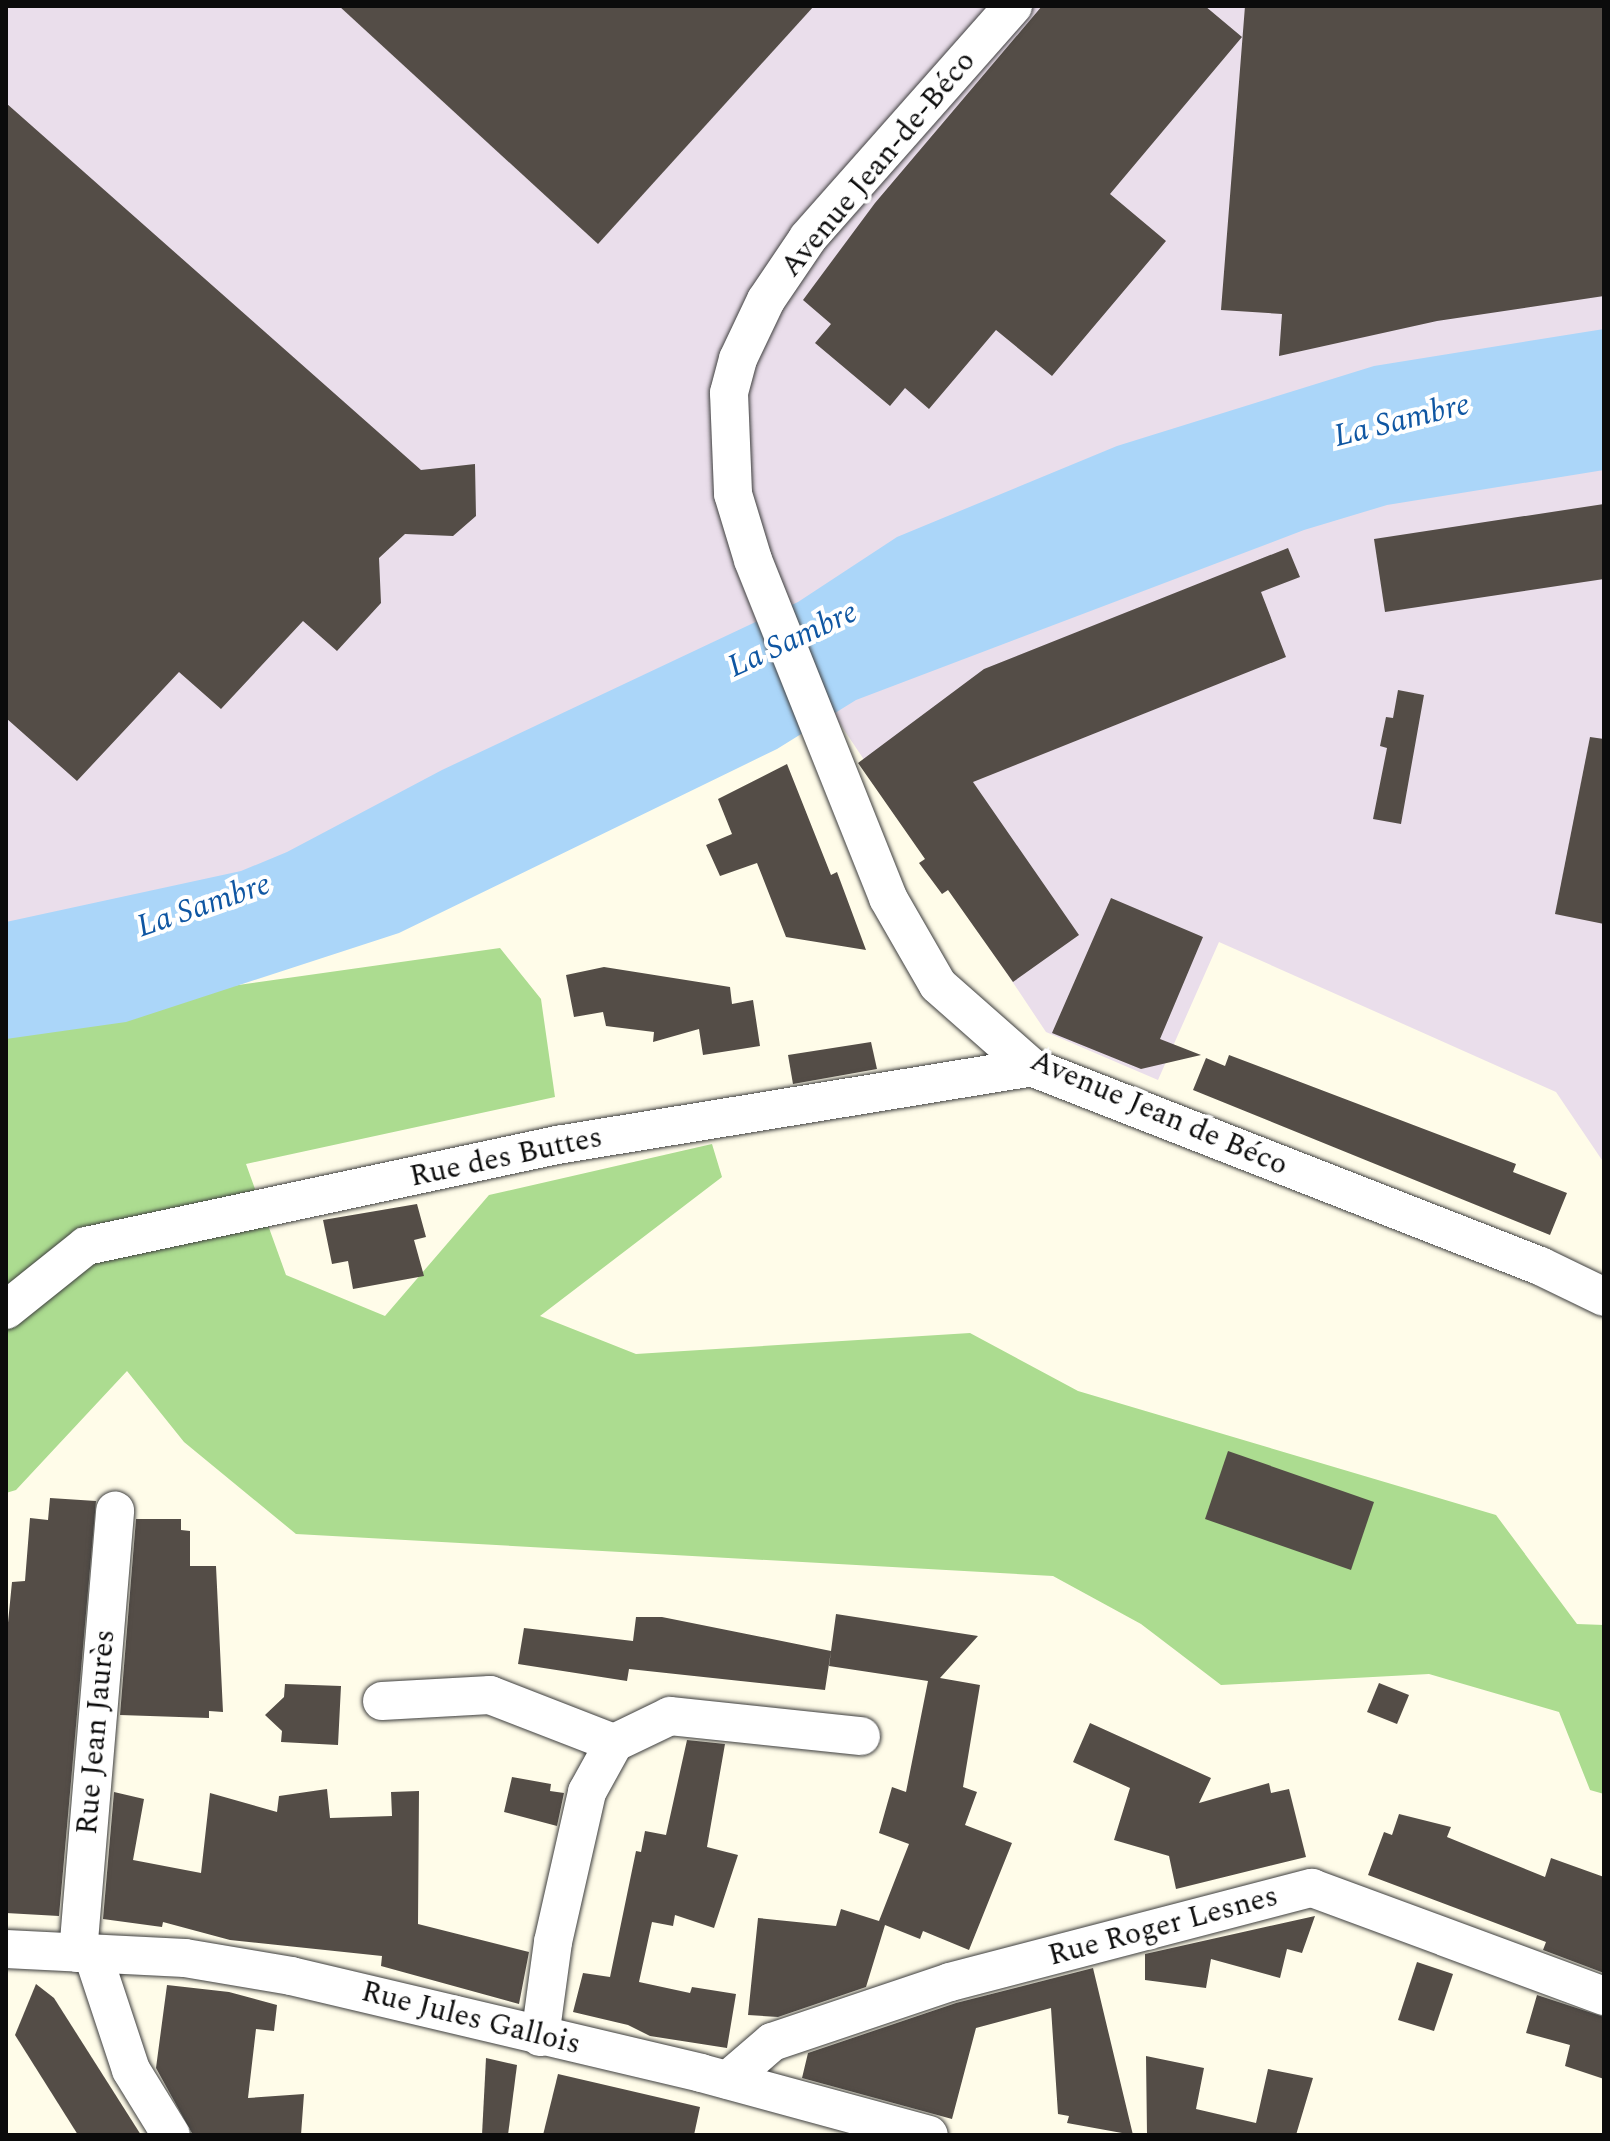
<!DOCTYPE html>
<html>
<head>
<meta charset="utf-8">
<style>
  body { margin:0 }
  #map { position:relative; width:1610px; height:2141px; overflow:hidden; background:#fffce9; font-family:Spectral,serif }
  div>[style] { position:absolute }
  .industrial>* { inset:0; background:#eadeeb }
  .forest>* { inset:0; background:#acdc90 }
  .water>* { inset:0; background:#abd6f9 }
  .building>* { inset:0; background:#544d47 }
  .roads { filter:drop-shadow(0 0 2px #3e3e3e) drop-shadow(0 0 2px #3e3e3e) }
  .minor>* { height:38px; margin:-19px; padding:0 19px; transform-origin:19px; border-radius:19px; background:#fff }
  span { translate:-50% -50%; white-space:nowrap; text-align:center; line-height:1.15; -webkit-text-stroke:8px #fff; paint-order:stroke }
  .street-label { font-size:30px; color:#0b0b0b }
  .water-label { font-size:32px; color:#0f56a2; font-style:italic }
  .frame { position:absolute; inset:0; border:8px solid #0b0b0b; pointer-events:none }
</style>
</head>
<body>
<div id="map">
  <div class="industrial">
    <div style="clip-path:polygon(6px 6px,1604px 6px,1604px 1163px,1556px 1092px,1219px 942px,1158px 1080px,1046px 1032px,786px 643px,386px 855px,6px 955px)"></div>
  </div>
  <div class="forest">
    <div style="clip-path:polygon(500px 948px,541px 999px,555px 1097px,246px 1164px,286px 1275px,385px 1316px,489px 1195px,712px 1144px,722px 1177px,540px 1316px,636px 1354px,970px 1333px,1078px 1391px,1496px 1515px,1577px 1624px,1604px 1625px,1604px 1794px,1590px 1790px,1559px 1712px,1429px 1674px,1221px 1685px,1141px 1624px,1053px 1576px,296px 1534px,184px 1442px,127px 1371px,16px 1490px,6px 1493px,6px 1018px)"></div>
  </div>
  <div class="water">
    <div style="clip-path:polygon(1604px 329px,1604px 470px,1387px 505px,1304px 530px,856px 700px,777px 749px,399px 933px,126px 1022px,6px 1039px,6px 922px,241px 871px,287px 852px,442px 770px,798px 602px,897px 537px,1117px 446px,1374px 366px)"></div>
  </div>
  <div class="building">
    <div style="clip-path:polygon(339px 6px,814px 6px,598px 244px)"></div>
    <div style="clip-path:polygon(1042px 6px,1205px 6px,1242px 37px,1110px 194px,1166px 241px,1052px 376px,996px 330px,929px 409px,905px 388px,890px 406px,815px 343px,831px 324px,803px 300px,875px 203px)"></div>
    <div style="clip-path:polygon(1245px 6px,1604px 6px,1604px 296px,1437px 321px,1279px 356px,1282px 314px,1221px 310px)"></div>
    <div style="clip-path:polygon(6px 103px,421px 470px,475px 464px,476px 516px,453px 536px,405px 534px,379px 558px,381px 603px,337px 651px,303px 621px,221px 709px,179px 672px,77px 781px,6px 718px)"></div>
    <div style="clip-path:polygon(1604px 504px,1604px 579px,1385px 612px,1374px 539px)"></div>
    <div style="clip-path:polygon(1288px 548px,1300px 577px,1261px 592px,1286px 657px,973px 782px,1079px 935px,1013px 982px,948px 890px,942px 894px,919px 863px,925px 859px,858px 763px,984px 669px)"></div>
    <div style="clip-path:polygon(1398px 690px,1424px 695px,1401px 824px,1373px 819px,1387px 748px,1380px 746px,1386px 717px,1393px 718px)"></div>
    <div style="clip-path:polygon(1590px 737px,1604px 739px,1604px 924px,1555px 914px)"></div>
    <div style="clip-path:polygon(787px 764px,831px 875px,837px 872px,866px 950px,786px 937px,757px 863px,720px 876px,706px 845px,732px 834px,718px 799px)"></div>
    <div style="clip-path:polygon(1111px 898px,1203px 937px,1160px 1039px,1201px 1055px,1141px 1069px,1052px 1033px)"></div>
    <div style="clip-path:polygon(604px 967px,730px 987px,732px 1004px,753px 1000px,760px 1046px,703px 1055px,699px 1029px,653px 1042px,654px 1032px,606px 1026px,603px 1012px,574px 1017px,566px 975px)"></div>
    <div style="clip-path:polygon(871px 1042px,877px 1069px,793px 1084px,788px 1055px)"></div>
    <div style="clip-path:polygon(1229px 1055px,1516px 1164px,1513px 1172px,1567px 1193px,1550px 1235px,1193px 1090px,1206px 1058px,1225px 1066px)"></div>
    <div style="clip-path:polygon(417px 1204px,426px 1237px,414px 1240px,424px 1276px,353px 1289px,348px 1261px,332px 1264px,323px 1220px)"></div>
    <div style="clip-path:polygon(1228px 1451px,1374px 1502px,1351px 1570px,1205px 1519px)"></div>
    <div style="clip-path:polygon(50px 1498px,96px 1501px,59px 1916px,6px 1913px,6px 1643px,12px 1582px,25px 1581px,30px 1518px,48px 1520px)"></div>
    <div style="clip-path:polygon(136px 1519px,181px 1519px,181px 1530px,190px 1531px,190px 1566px,216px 1566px,223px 1712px,209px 1711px,209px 1718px,120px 1715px)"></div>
    <div style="clip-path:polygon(836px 1614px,978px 1636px,940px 1678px,980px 1685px,963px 1787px,977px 1792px,965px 1825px,1012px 1843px,969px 1950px,923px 1931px,920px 1939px,885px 1925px,866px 1987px,778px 2017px,748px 2015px,758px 1918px,836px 1926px,841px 1909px,879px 1921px,909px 1844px,879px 1833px,892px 1787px,906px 1792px,928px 1681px,829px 1666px,831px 1651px,825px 1690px,629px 1669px,627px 1681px,518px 1664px,524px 1628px,633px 1641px,636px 1617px,662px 1617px,831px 1651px)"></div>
    <div style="clip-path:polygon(1379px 1683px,1409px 1695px,1397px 1724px,1367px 1712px)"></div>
    <div style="clip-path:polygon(285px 1684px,341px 1686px,338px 1745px,281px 1742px,282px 1731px,265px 1715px,284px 1697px)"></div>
    <div style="clip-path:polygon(1090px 1723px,1211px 1778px,1199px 1803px,1269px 1783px,1271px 1793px,1289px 1789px,1306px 1857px,1176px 1889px,1169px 1856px,1114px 1840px,1130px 1788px,1073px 1762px)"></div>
    <div style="clip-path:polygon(687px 1740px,725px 1744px,707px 1847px,738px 1855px,714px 1928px,675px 1915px,673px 1926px,652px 1922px,639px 1982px,690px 1993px,692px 1987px,736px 1994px,727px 2048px,650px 2036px,628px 2025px,573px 2012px,583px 1973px,610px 1977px,636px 1851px,641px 1852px,645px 1831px,666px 1835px)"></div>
    <div style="clip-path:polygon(512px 1777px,551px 1784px,550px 1791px,564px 1793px,557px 1826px,504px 1812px)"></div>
    <div style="clip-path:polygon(327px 1789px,330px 1818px,392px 1816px,391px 1792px,419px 1791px,418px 1924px,529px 1952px,519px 2004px,381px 1966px,382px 1956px,230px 1940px,163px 1922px,162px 1927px,103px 1919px,114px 1792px,144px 1799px,133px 1860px,201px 1873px,210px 1793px,277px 1812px,279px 1796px)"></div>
    <div style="clip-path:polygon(1399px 1814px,1451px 1827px,1447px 1837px,1545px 1877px,1551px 1858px,1604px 1877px,1604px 1973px,1543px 1950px,1546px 1942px,1368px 1875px,1384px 1832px,1392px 1835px)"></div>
    <div style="clip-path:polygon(1315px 1916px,1302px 1953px,1287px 1949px,1280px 1978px,1211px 1959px,1206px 1988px,1145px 1980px,1145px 1954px)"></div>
    <div style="clip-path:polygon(1417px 1962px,1453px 1974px,1434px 2031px,1398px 2020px)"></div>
    <div style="clip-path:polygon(1093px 1968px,1133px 2135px,1067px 2123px,1069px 2116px,1058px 2114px,1051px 2008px,976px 2028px,952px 2119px,802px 2078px,808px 2053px,956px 2003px)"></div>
    <div style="clip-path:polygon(36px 1984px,54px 1998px,141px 2135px,78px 2135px,15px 2035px)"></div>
    <div style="clip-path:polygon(167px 1985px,229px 1992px,277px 2005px,274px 2031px,256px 2029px,248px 2098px,304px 2094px,301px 2135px,193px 2135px,156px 2068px)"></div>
    <div style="clip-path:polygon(1537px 1995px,1604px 2017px,1604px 2079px,1565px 2066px,1570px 2045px,1526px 2033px)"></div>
    <div style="clip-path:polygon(1146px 2056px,1204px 2068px,1196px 2109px,1256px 2123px,1268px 2069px,1313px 2078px,1296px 2135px,1147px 2135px)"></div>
    <div style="clip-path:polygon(486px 2058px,517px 2065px,508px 2135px,482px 2135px)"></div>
    <div style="clip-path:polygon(558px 2074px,700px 2107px,694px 2135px,543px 2135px)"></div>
  </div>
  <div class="roads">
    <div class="minor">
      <div style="left:1013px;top:6px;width:310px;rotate:131.5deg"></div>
      <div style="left:808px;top:238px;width:75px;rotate:124.1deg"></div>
      <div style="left:766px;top:300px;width:65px;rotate:115.4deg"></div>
      <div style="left:738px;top:359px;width:35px;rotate:105deg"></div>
      <div style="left:729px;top:393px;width:101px;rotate:87.7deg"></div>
      <div style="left:733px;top:494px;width:69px;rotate:73.1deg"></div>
      <div style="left:753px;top:560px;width:364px;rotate:68.2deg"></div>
      <div style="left:888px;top:898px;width:100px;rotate:60.1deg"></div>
      <div style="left:938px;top:985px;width:124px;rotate:41.4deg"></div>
      <div style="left:1031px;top:1067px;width:547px;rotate:21.35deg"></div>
      <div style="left:1540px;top:1266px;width:71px;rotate:25.8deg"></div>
      <div style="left:6px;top:1310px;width:102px;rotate:-38.7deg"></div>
      <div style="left:86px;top:1246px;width:482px;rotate:-12.1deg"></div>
      <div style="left:557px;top:1145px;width:480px;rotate:-9.3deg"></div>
      <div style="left:382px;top:1701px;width:108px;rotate:-3.2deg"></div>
      <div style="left:490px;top:1695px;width:133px;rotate:21.2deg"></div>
      <div style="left:6px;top:1949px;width:179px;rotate:2.9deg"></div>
      <div style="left:185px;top:1958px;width:108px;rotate:9.6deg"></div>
      <div style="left:291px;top:1976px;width:421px;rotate:13.3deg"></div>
      <div style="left:701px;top:2073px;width:236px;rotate:15.2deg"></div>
      <div style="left:78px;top:1953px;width:444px;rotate:-85.2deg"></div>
      <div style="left:93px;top:1955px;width:121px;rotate:71.7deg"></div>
      <div style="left:131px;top:2070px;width:76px;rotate:58.4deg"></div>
      <div style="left:540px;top:2037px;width:96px;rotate:-82.2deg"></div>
      <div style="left:553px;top:1942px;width:154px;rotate:-77.2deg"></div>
      <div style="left:587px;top:1792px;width:56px;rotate:-61.1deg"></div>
      <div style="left:614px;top:1743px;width:62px;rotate:-25.7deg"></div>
      <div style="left:670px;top:1716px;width:192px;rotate:6deg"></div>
      <div style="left:728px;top:2080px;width:58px;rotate:-40.8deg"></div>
      <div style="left:772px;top:2042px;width:188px;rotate:-18.6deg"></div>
      <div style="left:950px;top:1982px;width:374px;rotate:-14.6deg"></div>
      <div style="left:1312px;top:1888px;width:311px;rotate:20.3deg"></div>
    </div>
  </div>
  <div class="street-label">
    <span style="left:878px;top:164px;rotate:-50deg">Avenue Jean-de-Béco</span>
    <span style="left:1159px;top:1113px;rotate:23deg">Avenue Jean de Béco</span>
    <span style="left:506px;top:1157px;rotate:-12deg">Rue des Buttes</span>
    <span style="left:96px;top:1732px;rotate:-85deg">Rue Jean Jaurès</span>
    <span style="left:1163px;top:1926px;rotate:-15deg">Rue Roger Lesnes</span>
    <span style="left:471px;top:2018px;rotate:14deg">Rue Jules Gallois</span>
  </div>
  <div class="water-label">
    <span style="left:1402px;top:421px;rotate:-14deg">La Sambre</span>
    <span style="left:793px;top:640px;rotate:-25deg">La Sambre</span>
    <span style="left:204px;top:906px;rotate:-19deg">La Sambre</span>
  </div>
  <div class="frame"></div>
</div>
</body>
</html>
